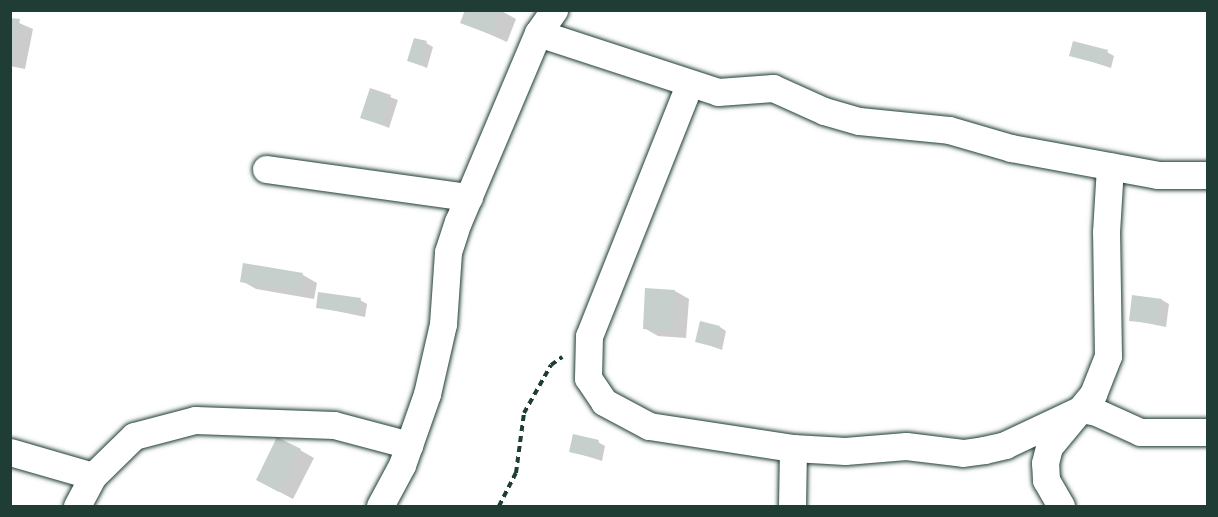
<!DOCTYPE html>
<html>
<head>
<meta charset="utf-8">
<style>
  body { margin:0 }
  #map { position:relative; width:1218px; height:517px; overflow:hidden; background:#fff; font-family:"Balsamiq Sans",sans-serif }
  div>[style] { position:absolute }
  .shadow>* { inset:0; background:#0003 }
  .building>* { inset:0; background:#c7cfcc }
  .path>* { height:4px; margin-top:-2px; transform-origin:0; background:repeating-linear-gradient(90deg,#1f3d34 0 6px,transparent 0 10.5px) }
  .roads { filter:drop-shadow(0 0 2px #1f3d34) drop-shadow(0 0 2px #1f3d34) }
  .minor>* { height:27px; margin:-13.5px; padding:0 13.5px; transform-origin:13.5px; border-radius:13.5px; background:#fff }
  span { translate:-50% -50%; white-space:nowrap; text-align:center; line-height:1.15; -webkit-text-stroke:4.5px #fff; paint-order:stroke }
  .frame { position:absolute; inset:0; border:12px solid #1f3d34; pointer-events:none }
</style>
</head>
<body>
<div id="map">
  <div class="shadow">
    <div style="clip-path:polygon(500px 10px,516px 19px,507px 42px,462px 22px)"></div>
    <div style="clip-path:polygon(10px 19px,33px 29px,25px 69px,10px 66px)"></div>
    <div style="clip-path:polygon(426px 43px,433px 47px,427px 68px,409px 61px)"></div>
    <div style="clip-path:polygon(1107px 52px,1114px 56px,1111px 68px,1071px 55px)"></div>
    <div style="clip-path:polygon(371px 90px,398px 100px,389px 128px,362px 117px)"></div>
    <div style="clip-path:polygon(244px 265px,303px 275px,317px 283px,314px 299px,256px 289px,242px 281px)"></div>
    <div style="clip-path:polygon(675px 291px,689px 299px,686px 338px,658px 336px,644px 328px)"></div>
    <div style="clip-path:polygon(360px 300px,367px 304px,365px 317px,317px 307px)"></div>
    <div style="clip-path:polygon(1162px 300px,1169px 304px,1166px 327px,1131px 320px)"></div>
    <div style="clip-path:polygon(720px 327px,726px 331px,722px 350px,697px 341px)"></div>
    <div style="clip-path:polygon(598px 442px,605px 446px,602px 461px,571px 451px)"></div>
    <div style="clip-path:polygon(300px 450px,314px 458px,293px 499px,272px 488px)"></div>
  </div>
  <div class="building">
    <div style="clip-path:polygon(465px 10px,502px 10px,492px 35px,460px 23px)"></div>
    <div style="clip-path:polygon(10px 18px,20px 19px,12px 60px,10px 59px)"></div>
    <div style="clip-path:polygon(414px 38px,427px 41px,420px 65px,407px 61px)"></div>
    <div style="clip-path:polygon(1073px 41px,1108px 50px,1104px 65px,1069px 56px)"></div>
    <div style="clip-path:polygon(370px 88px,391px 95px,382px 125px,360px 118px)"></div>
    <div style="clip-path:polygon(243px 263px,303px 273px,300px 292px,240px 282px)"></div>
    <div style="clip-path:polygon(645px 288px,675px 290px,673px 331px,643px 329px)"></div>
    <div style="clip-path:polygon(318px 292px,361px 298px,358px 314px,316px 308px)"></div>
    <div style="clip-path:polygon(1132px 295px,1162px 299px,1159px 324px,1129px 321px)"></div>
    <div style="clip-path:polygon(700px 321px,720px 326px,715px 347px,695px 342px)"></div>
    <div style="clip-path:polygon(573px 434px,599px 440px,595px 458px,569px 452px)"></div>
    <div style="clip-path:polygon(277px 437px,301px 449px,279px 492px,256px 480px)"></div>
  </div>
  <div class="path">
    <div style="left:499px;top:506px;width:37px;rotate:-63deg"></div>
    <div style="left:516px;top:473px;width:61px;rotate:-82.4deg"></div>
    <div style="left:524px;top:413px;width:55px;rotate:-60.6deg"></div>
    <div style="left:551px;top:365px;width:14px;rotate:-36deg"></div>
  </div>
  <div class="roads">
    <div class="minor">
      <div style="left:538px;top:33px;width:189px;rotate:18.1deg"></div>
      <div style="left:718px;top:92px;width:55px;rotate:-4.2deg"></div>
      <div style="left:773px;top:88px;width:56px;rotate:24.3deg"></div>
      <div style="left:824px;top:111px;width:36px;rotate:16deg"></div>
      <div style="left:859px;top:121px;width:90px;rotate:5.7deg"></div>
      <div style="left:949px;top:130px;width:65px;rotate:16.2deg"></div>
      <div style="left:1011px;top:148px;width:149px;rotate:10.4deg"></div>
      <div style="left:1158px;top:175px;width:50px"></div>
      <div style="left:689px;top:85px;width:270px;rotate:111.7deg"></div>
      <div style="left:589px;top:336px;width:42px;rotate:91.4deg"></div>
      <div style="left:588px;top:378px;width:29px;rotate:56deg"></div>
      <div style="left:604px;top:402px;width:51px;rotate:28.1deg"></div>
      <div style="left:649px;top:426px;width:146px;rotate:8.7deg"></div>
      <div style="left:793px;top:448px;width:52px;rotate:3.3deg"></div>
      <div style="left:845px;top:451px;width:61px;rotate:-4.7deg"></div>
      <div style="left:906px;top:446px;width:57px;rotate:7deg"></div>
      <div style="left:963px;top:453px;width:21px;rotate:-8deg"></div>
      <div style="left:984px;top:450px;width:22px;rotate:-13deg"></div>
      <div style="left:1005px;top:445px;width:84px;rotate:-25.3deg"></div>
      <div style="left:1081px;top:409px;width:15px;rotate:11deg"></div>
      <div style="left:1096px;top:412px;width:48px;rotate:24.4deg"></div>
      <div style="left:1140px;top:432px;width:68px"></div>
      <div style="left:266px;top:169px;width:205px;rotate:7.9deg"></div>
      <div style="left:10px;top:452px;width:86px;rotate:16.1deg"></div>
      <div style="left:77px;top:506px;width:34px;rotate:-62deg"></div>
      <div style="left:93px;top:476px;width:57px;rotate:-44.3deg"></div>
      <div style="left:134px;top:436px;width:63px;rotate:-14.7deg"></div>
      <div style="left:195px;top:420px;width:139px;rotate:2.1deg"></div>
      <div style="left:334px;top:425px;width:78px;rotate:14.9deg"></div>
      <div style="left:380px;top:506px;width:47px;rotate:-61.8deg"></div>
      <div style="left:402px;top:465px;width:75px;rotate:-70.6deg"></div>
      <div style="left:427px;top:394px;width:72px;rotate:-77.1deg"></div>
      <div style="left:443px;top:324px;width:72px;rotate:-86deg"></div>
      <div style="left:448px;top:252px;width:32px;rotate:-72deg"></div>
      <div style="left:458px;top:222px;width:205px;rotate:-67.1deg"></div>
      <div style="left:538px;top:33px;width:28px;rotate:-55deg"></div>
      <div style="left:792px;top:506px;width:58px;rotate:-89deg"></div>
      <div style="left:1061px;top:506px;width:30px;rotate:-120deg"></div>
      <div style="left:1046px;top:480px;width:17px;rotate:-93deg"></div>
      <div style="left:1045px;top:463px;width:16px;rotate:-76deg"></div>
      <div style="left:1049px;top:447px;width:69px;rotate:-50.3deg"></div>
      <div style="left:1093px;top:394px;width:41px;rotate:-68.5deg"></div>
      <div style="left:1108px;top:356px;width:124px;rotate:-90.9deg"></div>
      <div style="left:1106px;top:232px;width:66px;rotate:-86.5deg"></div>
    </div>
  </div>
  <div class="frame"></div>
</div>
</body>
</html>
